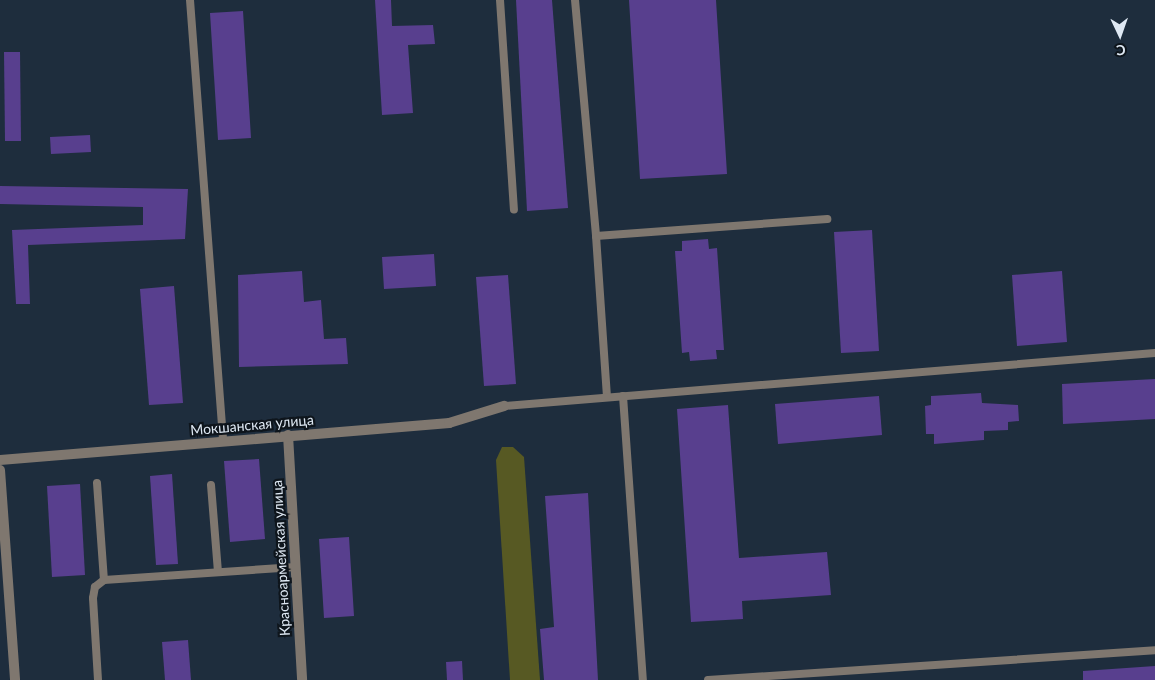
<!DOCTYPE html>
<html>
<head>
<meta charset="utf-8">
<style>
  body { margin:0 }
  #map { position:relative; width:1155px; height:680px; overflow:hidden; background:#1e2d3d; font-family:Lato,sans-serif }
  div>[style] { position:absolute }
  .forest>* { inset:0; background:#575923 }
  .building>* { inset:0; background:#583f8e }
  .service>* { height:8px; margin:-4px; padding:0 4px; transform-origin:4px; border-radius:4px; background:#7f776f }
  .minor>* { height:10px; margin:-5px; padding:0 5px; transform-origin:5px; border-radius:5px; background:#7f776f }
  span { translate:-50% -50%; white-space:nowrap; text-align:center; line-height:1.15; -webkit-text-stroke:4.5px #0e151c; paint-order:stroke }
  .street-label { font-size:14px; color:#dfe9f4 }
  .north { position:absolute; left:1095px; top:10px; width:50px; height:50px; -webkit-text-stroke:4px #0e151c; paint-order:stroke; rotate:177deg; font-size:14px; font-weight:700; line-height:20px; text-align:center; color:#dfe9f4 }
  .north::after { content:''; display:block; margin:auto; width:18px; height:22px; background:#dfe9f4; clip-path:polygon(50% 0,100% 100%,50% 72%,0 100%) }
</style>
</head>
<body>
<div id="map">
  <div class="forest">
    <div style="clip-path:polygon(502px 447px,513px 447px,524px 457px,540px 680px,510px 680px,496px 460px)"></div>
  </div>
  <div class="building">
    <div style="clip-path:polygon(375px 0,391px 0,392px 26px,433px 25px,435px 44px,408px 45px,413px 113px,382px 115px)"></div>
    <div style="clip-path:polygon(516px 0,552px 0,568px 208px,527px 211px)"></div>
    <div style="clip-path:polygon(629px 0,716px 0,727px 174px,640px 179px)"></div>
    <div style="clip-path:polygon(243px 11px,251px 138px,218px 140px,210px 13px)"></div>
    <div style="clip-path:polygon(4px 52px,20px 52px,21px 141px,5px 141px)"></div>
    <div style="clip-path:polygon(90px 135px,91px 152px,51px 154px,50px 137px)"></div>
    <div style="clip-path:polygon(0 186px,188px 189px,185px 239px,28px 245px,30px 304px,16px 304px,12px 230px,143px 225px,143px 207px,0 204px)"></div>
    <div style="clip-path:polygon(872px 230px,879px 351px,841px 353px,834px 232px)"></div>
    <div style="clip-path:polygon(708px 239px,709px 249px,717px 248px,724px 350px,716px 350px,717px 359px,690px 361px,689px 352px,682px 353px,675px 251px,682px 251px,682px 241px)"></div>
    <div style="clip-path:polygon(434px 254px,436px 286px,384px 289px,382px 257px)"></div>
    <div style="clip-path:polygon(302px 271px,304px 302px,321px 300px,324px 339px,346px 338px,348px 364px,239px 367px,238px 275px)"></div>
    <div style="clip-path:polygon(1062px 271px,1067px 342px,1017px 346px,1012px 275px)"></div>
    <div style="clip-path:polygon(508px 275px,516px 384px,484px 386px,476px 277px)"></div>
    <div style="clip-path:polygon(174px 286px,183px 403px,149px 405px,140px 289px)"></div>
    <div style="clip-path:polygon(1155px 379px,1155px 419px,1063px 424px,1062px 384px)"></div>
    <div style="clip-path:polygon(981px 393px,982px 403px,1018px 405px,1019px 421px,1008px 422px,1008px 430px,984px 431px,984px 440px,934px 444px,934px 434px,926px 434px,925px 406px,931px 405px,931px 396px)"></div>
    <div style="clip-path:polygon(879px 396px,882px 435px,778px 444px,775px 404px)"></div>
    <div style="clip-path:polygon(728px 405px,739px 558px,827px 552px,831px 595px,742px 601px,743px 619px,691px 622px,677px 409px)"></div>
    <div style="clip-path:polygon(259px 459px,265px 539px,230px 542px,224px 461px)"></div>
    <div style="clip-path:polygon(172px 474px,178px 564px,156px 565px,150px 476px)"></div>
    <div style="clip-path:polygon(80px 484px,85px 575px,52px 577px,47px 486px)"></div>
    <div style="clip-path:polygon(588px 493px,598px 680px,544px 680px,540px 629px,554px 627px,545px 496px)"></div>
    <div style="clip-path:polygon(349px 537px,354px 616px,324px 618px,319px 539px)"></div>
    <div style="clip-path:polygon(188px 640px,191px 680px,165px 680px,162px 642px)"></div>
    <div style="clip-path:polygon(462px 661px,463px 680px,447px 680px,446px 662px)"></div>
    <div style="clip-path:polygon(1155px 666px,1155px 680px,1083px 680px,1083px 671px)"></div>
  </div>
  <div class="service">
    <div style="left:190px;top:0;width:442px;rotate:85.7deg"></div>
    <div style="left:500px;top:0;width:210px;rotate:86.2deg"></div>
    <div style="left:575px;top:0;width:237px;rotate:84.9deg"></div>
    <div style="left:623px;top:396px;width:285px;rotate:86deg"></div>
    <div style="left:607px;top:397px;width:161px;rotate:-93.9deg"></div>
    <div style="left:596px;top:236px;width:232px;rotate:-4.2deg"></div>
    <div style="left:504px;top:406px;width:653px;rotate:-4.65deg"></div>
    <div style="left:97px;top:483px;width:97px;rotate:85.9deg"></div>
    <div style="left:211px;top:485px;width:87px;rotate:85.4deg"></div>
    <div style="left:98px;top:680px;width:82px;rotate:-93.5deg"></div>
    <div style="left:93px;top:598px;width:11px;rotate:-80deg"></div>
    <div style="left:95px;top:587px;width:11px;rotate:-38deg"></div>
    <div style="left:104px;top:580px;width:192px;rotate:-3.9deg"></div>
    <div style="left:708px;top:680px;width:448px;rotate:-3.8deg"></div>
  </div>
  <div class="minor">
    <div style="left:288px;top:435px;width:245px;rotate:86.7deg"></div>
    <div style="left:0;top:460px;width:451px;rotate:-4.7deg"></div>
    <div style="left:449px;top:423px;width:58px;rotate:-17.2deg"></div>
    <div style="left:0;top:470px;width:211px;rotate:85.9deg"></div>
  </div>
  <div class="street-label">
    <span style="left:252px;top:425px;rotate:-5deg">Мокшанская улица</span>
    <span style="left:281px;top:558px;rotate:-93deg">Красноармейская улица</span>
  </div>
  <div class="north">С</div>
</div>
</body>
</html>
